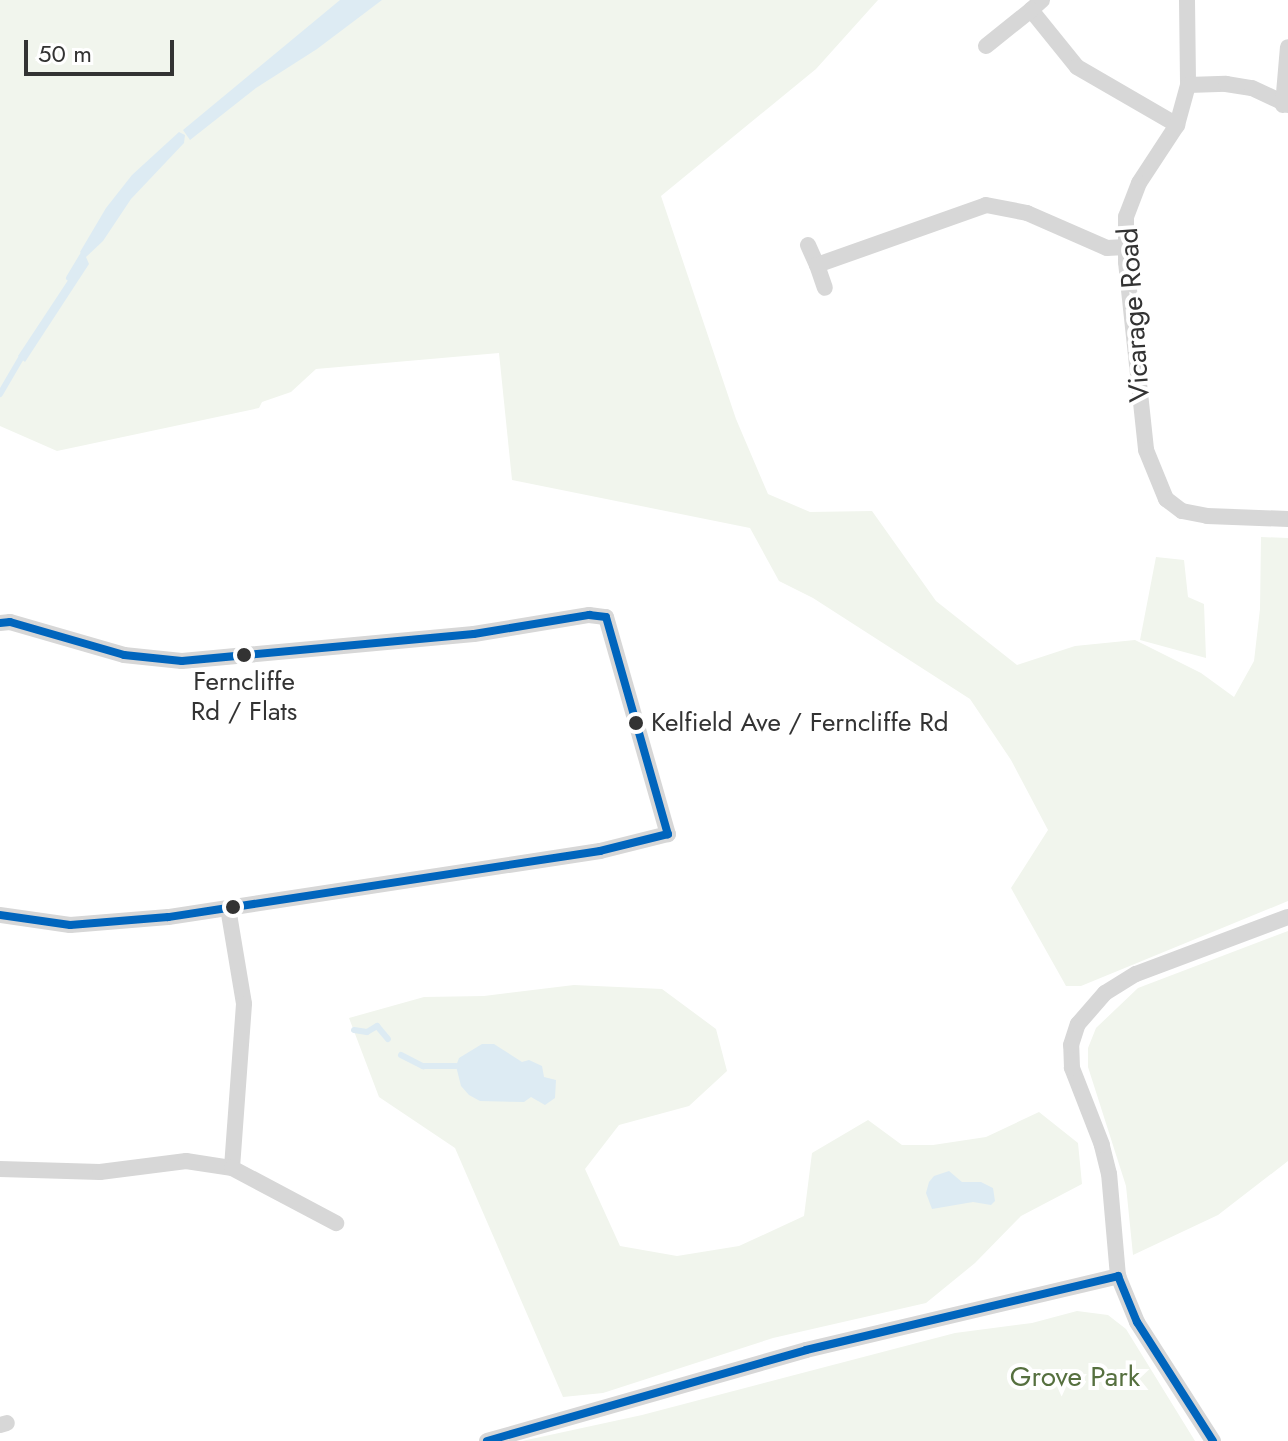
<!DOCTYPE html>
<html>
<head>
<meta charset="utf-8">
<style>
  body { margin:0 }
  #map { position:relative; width:1288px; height:1441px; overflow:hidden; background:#fff; font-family:Jost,sans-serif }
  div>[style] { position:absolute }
  .green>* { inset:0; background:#f1f5ed }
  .water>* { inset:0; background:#ddebf3 }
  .stream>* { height:6px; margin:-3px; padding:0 3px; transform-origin:3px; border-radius:3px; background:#ddebf3 }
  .minor>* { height:16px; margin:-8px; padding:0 8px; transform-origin:8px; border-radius:8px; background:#d7d7d7 }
  .bus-1>* { height:8px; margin:-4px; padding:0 4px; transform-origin:4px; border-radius:4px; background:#0065bd }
  .dots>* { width:22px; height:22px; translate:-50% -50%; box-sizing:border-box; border:4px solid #fff; border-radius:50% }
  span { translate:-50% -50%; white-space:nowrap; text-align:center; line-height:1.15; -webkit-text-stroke:8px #fff; paint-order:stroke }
  .bus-label { font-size:26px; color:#333 }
  .left { translate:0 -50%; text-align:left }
  .street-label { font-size:28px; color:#333 }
  .park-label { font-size:28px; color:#56703f }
  .scale { position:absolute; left:24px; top:40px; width:150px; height:36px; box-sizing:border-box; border:4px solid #333; border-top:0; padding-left:10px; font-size:24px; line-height:28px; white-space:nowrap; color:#333; -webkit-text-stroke:6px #fff; paint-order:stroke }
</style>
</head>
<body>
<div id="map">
  <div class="green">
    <div style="clip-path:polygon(0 0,878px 0,816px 69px,661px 196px,736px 419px,768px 494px,810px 512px,872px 511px,936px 601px,1017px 665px,1075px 646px,1135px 640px,1201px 673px,1234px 697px,1254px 661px,1260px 609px,1261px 537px,1288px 538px,1288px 901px,1081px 986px,1066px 986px,1011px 888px,1048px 830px,1011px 760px,970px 699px,813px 598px,779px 581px,750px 528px,512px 480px,499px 353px,316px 369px,291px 392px,262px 402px,259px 408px,57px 451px,0 426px)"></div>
    <div style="clip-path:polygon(1156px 557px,1184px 560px,1188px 597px,1204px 604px,1206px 658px,1140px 640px)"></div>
    <div style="clip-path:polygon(1288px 931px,1288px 1161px,1218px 1215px,1133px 1255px,1126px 1186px,1088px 1067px,1088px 1048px,1096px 1028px,1138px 988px)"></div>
    <div style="clip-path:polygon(574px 985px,662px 989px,716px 1029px,727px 1071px,689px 1106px,619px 1125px,585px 1169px,620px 1246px,677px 1256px,739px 1246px,804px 1216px,812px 1153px,868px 1120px,902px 1145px,933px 1145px,986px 1137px,1039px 1112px,1078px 1143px,1082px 1184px,1021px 1216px,975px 1263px,926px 1303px,773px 1338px,603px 1393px,563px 1397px,455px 1148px,379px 1097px,349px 1018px,424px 997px,484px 996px)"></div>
    <div style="clip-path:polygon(1077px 1311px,1108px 1315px,1126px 1329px,1195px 1441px,522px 1441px,642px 1415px,955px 1333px,1032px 1323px)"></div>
  </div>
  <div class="water">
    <div style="clip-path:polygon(340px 0,382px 0,317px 49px,256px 88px,190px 140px,183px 130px)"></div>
    <div style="clip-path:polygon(179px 132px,185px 135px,184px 143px,131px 199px,103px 241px,86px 257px,89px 264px,25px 362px,18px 356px,84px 256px,80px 252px,106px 208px,132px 175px)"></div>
    <div style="clip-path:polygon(482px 1044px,494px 1044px,522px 1062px,529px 1060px,542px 1066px,544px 1077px,556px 1080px,555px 1098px,545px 1105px,531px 1097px,524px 1102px,480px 1101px,469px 1095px,461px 1086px,456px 1066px,459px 1058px)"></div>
    <div style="clip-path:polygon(949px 1171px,962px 1182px,981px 1182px,993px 1188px,995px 1201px,991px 1205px,973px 1202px,932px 1209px,926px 1193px,929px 1182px,934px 1176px)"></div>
  </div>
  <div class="stream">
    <div style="left:69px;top:278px;width:33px;rotate:-59deg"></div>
    <div style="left:0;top:394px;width:48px;rotate:-59.7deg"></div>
    <div style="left:354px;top:1030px;width:13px;rotate:9deg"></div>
    <div style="left:367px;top:1032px;width:12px;rotate:-31deg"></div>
    <div style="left:377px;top:1026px;width:17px;rotate:50deg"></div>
    <div style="left:401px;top:1055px;width:25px;rotate:27deg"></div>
    <div style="left:423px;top:1066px;width:33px"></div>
  </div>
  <div class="minor">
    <div style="left:1042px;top:0;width:15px;rotate:138deg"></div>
    <div style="left:1031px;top:10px;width:73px;rotate:51.1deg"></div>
    <div style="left:1077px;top:67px;width:116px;rotate:30.1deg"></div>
    <div style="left:1187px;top:0;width:85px;rotate:89.3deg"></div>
    <div style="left:1188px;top:85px;width:41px;rotate:105.4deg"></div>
    <div style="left:1177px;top:125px;width:69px;rotate:123.2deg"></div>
    <div style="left:1139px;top:183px;width:36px;rotate:111deg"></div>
    <div style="left:1126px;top:217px;width:45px;rotate:90deg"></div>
    <div style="left:1126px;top:262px;width:189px;rotate:83.9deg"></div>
    <div style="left:1146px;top:450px;width:53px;rotate:67.8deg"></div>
    <div style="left:1166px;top:499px;width:20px;rotate:37deg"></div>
    <div style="left:1182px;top:511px;width:25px;rotate:11deg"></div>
    <div style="left:1207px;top:516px;width:81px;rotate:2.1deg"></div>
    <div style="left:986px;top:46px;width:58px;rotate:-38.7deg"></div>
    <div style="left:1188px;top:85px;width:38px;rotate:-2deg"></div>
    <div style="left:1226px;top:84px;width:26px;rotate:9deg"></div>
    <div style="left:1252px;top:88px;width:40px;rotate:25deg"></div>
    <div style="left:1283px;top:105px;width:58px;rotate:-85.1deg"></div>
    <div style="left:808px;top:245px;width:22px;rotate:66deg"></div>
    <div style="left:817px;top:265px;width:179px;rotate:-19.5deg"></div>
    <div style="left:986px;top:205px;width:42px;rotate:11deg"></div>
    <div style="left:1027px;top:213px;width:87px;rotate:23.6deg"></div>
    <div style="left:1107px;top:248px;width:18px;rotate:-3deg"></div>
    <div style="left:817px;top:265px;width:24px;rotate:71deg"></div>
    <div style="left:0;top:623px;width:10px;rotate:-6deg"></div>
    <div style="left:10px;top:622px;width:119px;rotate:16.1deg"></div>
    <div style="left:124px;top:655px;width:58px;rotate:5.9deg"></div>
    <div style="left:182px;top:661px;width:293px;rotate:-5.3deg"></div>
    <div style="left:474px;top:634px;width:117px;rotate:-9.4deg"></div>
    <div style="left:589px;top:615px;width:17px;rotate:7deg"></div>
    <div style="left:606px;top:617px;width:226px;rotate:74.1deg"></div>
    <div style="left:668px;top:834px;width:70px;rotate:166deg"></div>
    <div style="left:600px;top:851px;width:437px;rotate:171.3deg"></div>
    <div style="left:168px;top:917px;width:98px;rotate:175.3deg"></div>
    <div style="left:70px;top:925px;width:71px;rotate:-171.9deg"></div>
    <div style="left:228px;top:908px;width:97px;rotate:80.5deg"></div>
    <div style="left:244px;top:1004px;width:164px;rotate:94.2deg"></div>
    <div style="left:0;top:1169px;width:100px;rotate:1.7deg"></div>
    <div style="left:100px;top:1172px;width:87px;rotate:-7.3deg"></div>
    <div style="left:186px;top:1161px;width:47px;rotate:8.7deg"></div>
    <div style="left:232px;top:1168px;width:118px;rotate:27.9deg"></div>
    <div style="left:0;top:1425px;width:7px;rotate:-16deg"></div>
    <div style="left:487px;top:1441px;width:332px;rotate:-15.9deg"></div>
    <div style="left:806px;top:1350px;width:321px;rotate:-13.3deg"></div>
    <div style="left:1213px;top:1441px;width:141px;rotate:-122.6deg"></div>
    <div style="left:1137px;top:1322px;width:50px;rotate:-112.4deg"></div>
    <div style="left:1118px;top:1276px;width:102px;rotate:-95deg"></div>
    <div style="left:1109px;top:1174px;width:30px;rotate:-104deg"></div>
    <div style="left:1102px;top:1145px;width:83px;rotate:-111.3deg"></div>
    <div style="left:1072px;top:1068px;width:23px;rotate:-92deg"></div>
    <div style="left:1071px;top:1045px;width:22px;rotate:-72deg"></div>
    <div style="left:1078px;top:1024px;width:41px;rotate:-48.9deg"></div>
    <div style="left:1105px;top:993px;width:36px;rotate:-32deg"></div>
    <div style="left:1136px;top:974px;width:162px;rotate:-20.6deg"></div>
  </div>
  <div class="bus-1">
    <div style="left:0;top:623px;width:10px;rotate:-6deg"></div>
    <div style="left:10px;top:622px;width:119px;rotate:16.1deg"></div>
    <div style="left:124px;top:655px;width:58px;rotate:5.9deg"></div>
    <div style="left:182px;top:661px;width:293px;rotate:-5.3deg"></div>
    <div style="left:474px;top:634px;width:117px;rotate:-9.4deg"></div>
    <div style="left:589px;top:615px;width:17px;rotate:7deg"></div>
    <div style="left:606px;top:617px;width:226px;rotate:74.1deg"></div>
    <div style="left:668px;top:834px;width:70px;rotate:166deg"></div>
    <div style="left:600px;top:851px;width:437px;rotate:171.3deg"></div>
    <div style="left:168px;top:917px;width:98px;rotate:175.3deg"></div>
    <div style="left:70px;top:925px;width:71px;rotate:-171.9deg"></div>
    <div style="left:487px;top:1441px;width:332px;rotate:-15.9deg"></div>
    <div style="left:806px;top:1350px;width:321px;rotate:-13.3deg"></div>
    <div style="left:1118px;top:1276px;width:50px;rotate:67.6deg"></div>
    <div style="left:1137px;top:1322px;width:141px;rotate:57.4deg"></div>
  </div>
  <div class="dots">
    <div style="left:244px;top:655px;background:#333"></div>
    <div style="left:636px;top:723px;background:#333"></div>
    <div style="left:233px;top:907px;background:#333"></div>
  </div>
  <div class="bus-label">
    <span style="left:244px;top:697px">Ferncliffe<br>Rd / Flats</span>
    <span class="left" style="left:651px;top:723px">Kelfield Ave / Ferncliffe Rd</span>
  </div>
  <div class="street-label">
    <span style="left:1134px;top:315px;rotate:-94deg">Vicarage Road</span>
  </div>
  <div class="park-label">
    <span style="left:1075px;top:1377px">Grove Park</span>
  </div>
  <div class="scale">50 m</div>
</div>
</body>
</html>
